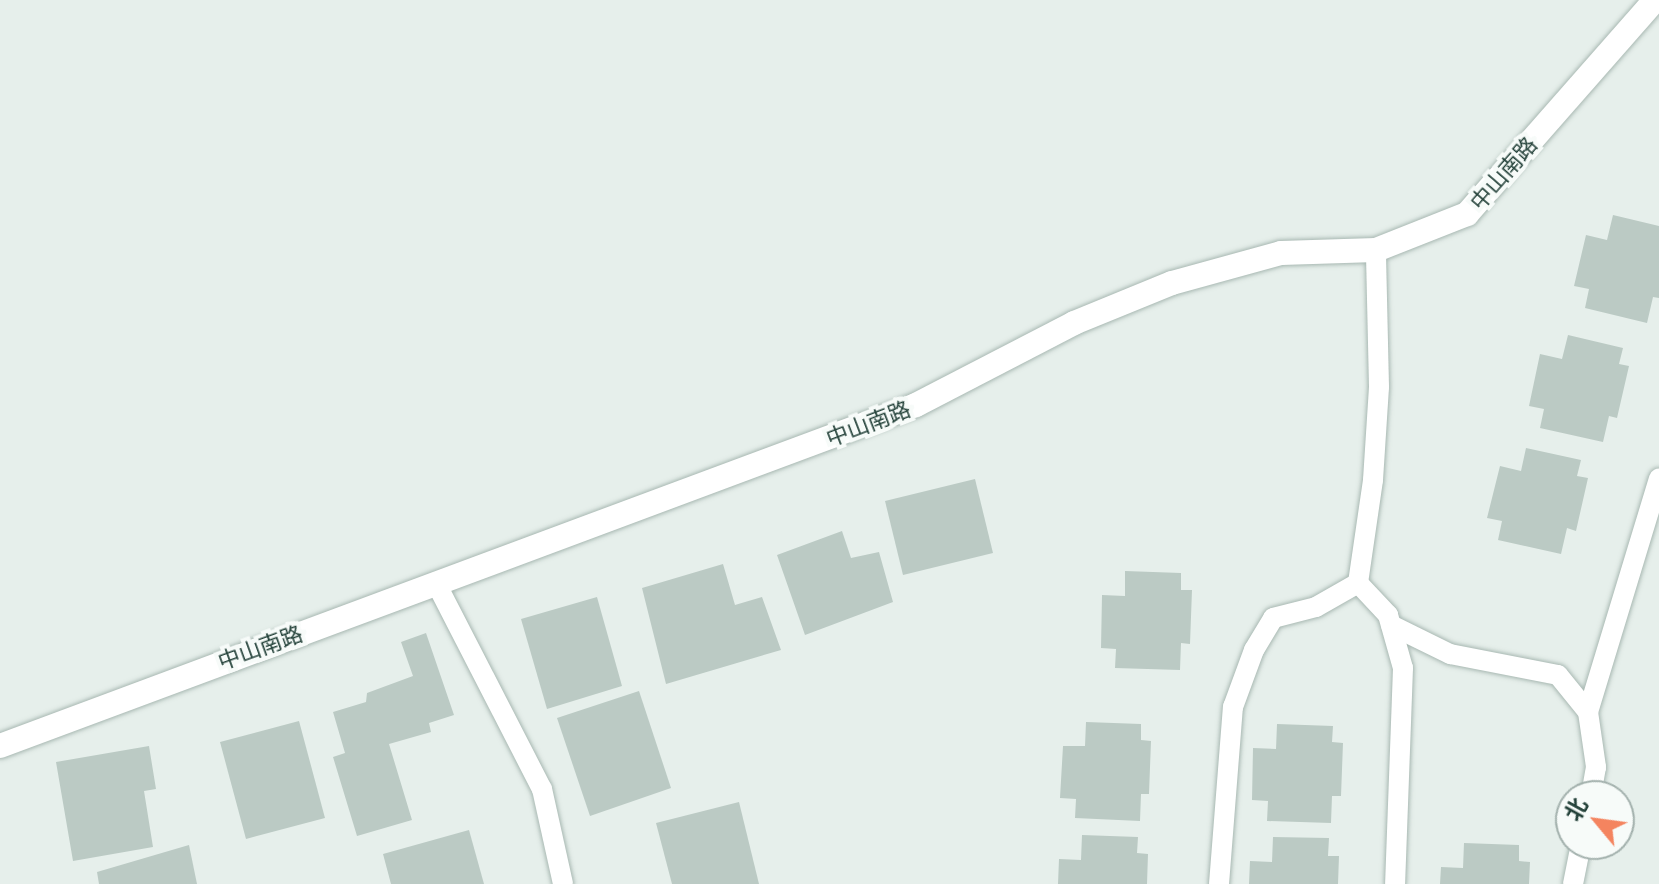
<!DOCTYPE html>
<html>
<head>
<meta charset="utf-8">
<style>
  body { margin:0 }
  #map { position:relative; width:1659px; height:884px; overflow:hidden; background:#e6efeb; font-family:"IBM Plex Sans","Noto Sans SC",sans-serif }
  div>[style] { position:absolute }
  .building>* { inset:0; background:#bbcac4 }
  .roads { filter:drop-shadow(0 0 2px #a8b8b2) drop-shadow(0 0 2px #a8b8b2) }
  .service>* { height:20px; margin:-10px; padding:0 10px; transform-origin:10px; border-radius:10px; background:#fff }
  .minor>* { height:24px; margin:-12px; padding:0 12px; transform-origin:12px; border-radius:12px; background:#fff }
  span { translate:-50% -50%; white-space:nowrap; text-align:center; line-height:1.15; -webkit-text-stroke:8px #f7fbf9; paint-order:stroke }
  .street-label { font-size:22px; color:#24423a }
  .north { position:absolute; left:1555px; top:780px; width:80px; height:80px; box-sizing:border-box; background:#f7fbf9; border:2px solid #a3b1ad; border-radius:50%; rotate:299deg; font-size:22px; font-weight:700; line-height:32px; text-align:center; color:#24423a }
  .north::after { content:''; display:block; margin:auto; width:28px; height:36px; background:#f4845f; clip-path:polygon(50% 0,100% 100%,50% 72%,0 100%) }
</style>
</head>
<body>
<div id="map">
  <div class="building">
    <div style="clip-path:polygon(1613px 215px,1659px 226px,1659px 298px,1653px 297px,1647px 323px,1585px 308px,1589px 289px,1574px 286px,1586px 235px,1607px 240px)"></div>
    <div style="clip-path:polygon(1568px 335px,1623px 348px,1619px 364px,1629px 366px,1617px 418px,1609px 416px,1603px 442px,1540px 428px,1544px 409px,1529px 406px,1540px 354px,1562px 359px)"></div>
    <div style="clip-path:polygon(1526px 448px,1581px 460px,1577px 476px,1588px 478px,1576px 531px,1567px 528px,1561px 554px,1498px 540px,1502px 521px,1487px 518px,1500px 466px,1521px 471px)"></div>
    <div style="clip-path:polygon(975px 479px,993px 553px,903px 575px,885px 501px)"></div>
    <div style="clip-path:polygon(842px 531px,851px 558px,879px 552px,893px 602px,805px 635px,777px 555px)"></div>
    <div style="clip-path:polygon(723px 564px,735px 605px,762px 597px,781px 650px,666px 684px,642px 588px)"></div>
    <div style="clip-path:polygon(1125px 571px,1181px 573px,1181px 590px,1192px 590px,1190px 644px,1181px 643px,1180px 670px,1115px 668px,1116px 649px,1101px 648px,1102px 595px,1125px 596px)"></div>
    <div style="clip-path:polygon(597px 597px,622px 686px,547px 709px,521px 619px)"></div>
    <div style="clip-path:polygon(426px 633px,454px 715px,429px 723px,431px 732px,389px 744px,412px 820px,357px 836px,333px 757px,345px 753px,333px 712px,366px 702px,367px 693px,413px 676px,401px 642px)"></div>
    <div style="clip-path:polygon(639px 691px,671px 788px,590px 816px,557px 718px)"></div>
    <div style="clip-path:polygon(299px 721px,325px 818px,246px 839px,220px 742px)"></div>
    <div style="clip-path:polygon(1086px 722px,1141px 724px,1141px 740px,1151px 741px,1149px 794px,1141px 794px,1140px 821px,1075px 818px,1076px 799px,1060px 798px,1063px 746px,1085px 746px)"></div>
    <div style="clip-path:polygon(1277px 724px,1333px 726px,1332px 742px,1343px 743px,1341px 796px,1332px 796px,1331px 823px,1267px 821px,1268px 801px,1252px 800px,1253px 748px,1276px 749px)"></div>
    <div style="clip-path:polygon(149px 746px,156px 789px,144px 791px,153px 847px,73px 861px,56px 762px)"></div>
    <div style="clip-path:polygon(739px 802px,759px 884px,672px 884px,656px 823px)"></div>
    <div style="clip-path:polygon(469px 830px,484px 884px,391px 884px,383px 854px)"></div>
    <div style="clip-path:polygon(1082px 835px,1138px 837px,1137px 853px,1148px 854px,1147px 884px,1058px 884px,1059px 859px,1081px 860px)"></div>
    <div style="clip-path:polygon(1273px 837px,1329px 838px,1328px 856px,1339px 856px,1338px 884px,1249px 884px,1250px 861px,1272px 862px)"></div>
    <div style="clip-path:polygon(1464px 843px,1519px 845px,1519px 861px,1530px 862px,1529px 884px,1440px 884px,1441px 867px,1463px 868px)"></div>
    <div style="clip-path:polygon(189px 845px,197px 884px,99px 884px,97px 872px)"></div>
  </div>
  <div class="roads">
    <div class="service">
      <div style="left:436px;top:583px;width:232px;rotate:62.8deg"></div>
      <div style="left:542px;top:789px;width:97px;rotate:77.5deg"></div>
      <div style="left:1358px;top:583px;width:44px;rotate:46.8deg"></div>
      <div style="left:1388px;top:615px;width:55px;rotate:74.2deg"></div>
      <div style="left:1403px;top:668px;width:216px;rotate:92.1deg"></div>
      <div style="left:1391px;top:625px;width:66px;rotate:26.2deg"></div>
      <div style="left:1450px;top:654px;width:110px;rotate:11deg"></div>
      <div style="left:1558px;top:675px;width:48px;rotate:51deg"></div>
      <div style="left:1588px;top:712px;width:56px;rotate:81.7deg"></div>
      <div style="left:1596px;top:767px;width:29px;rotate:100deg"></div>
      <div style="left:1588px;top:712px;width:244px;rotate:-73.1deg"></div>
      <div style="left:1219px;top:884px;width:178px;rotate:-85.5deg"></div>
      <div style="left:1233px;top:707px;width:61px;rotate:-69.8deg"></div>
      <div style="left:1254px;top:650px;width:37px;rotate:-59deg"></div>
      <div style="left:1273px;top:618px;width:44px;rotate:-14.3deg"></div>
      <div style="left:1316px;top:607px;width:48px;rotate:-29.7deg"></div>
      <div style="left:1358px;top:583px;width:104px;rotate:-81.7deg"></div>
      <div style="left:1373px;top:480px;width:93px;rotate:-86.3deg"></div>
      <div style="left:1379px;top:387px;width:137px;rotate:-91.3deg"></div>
      <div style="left:1573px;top:884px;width:41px;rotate:-78.7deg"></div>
    </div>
    <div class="minor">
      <div style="left:0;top:746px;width:977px;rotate:-20.42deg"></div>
      <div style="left:916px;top:405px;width:178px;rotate:-27.4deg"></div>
      <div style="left:1074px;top:323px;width:106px;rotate:-22.2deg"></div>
      <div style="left:1172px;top:283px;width:113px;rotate:-15.4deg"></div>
      <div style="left:1281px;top:253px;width:95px;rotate:-1.8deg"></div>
      <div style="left:1376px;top:250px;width:98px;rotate:-21.6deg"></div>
      <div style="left:1467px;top:214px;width:285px;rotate:-48.7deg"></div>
    </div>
  </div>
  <div class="street-label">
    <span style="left:1503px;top:173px;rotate:-49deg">中山南路</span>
    <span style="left:868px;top:423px;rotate:-21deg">中山南路</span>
    <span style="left:260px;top:647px;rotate:-20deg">中山南路</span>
  </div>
  <div class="north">北</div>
</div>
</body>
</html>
